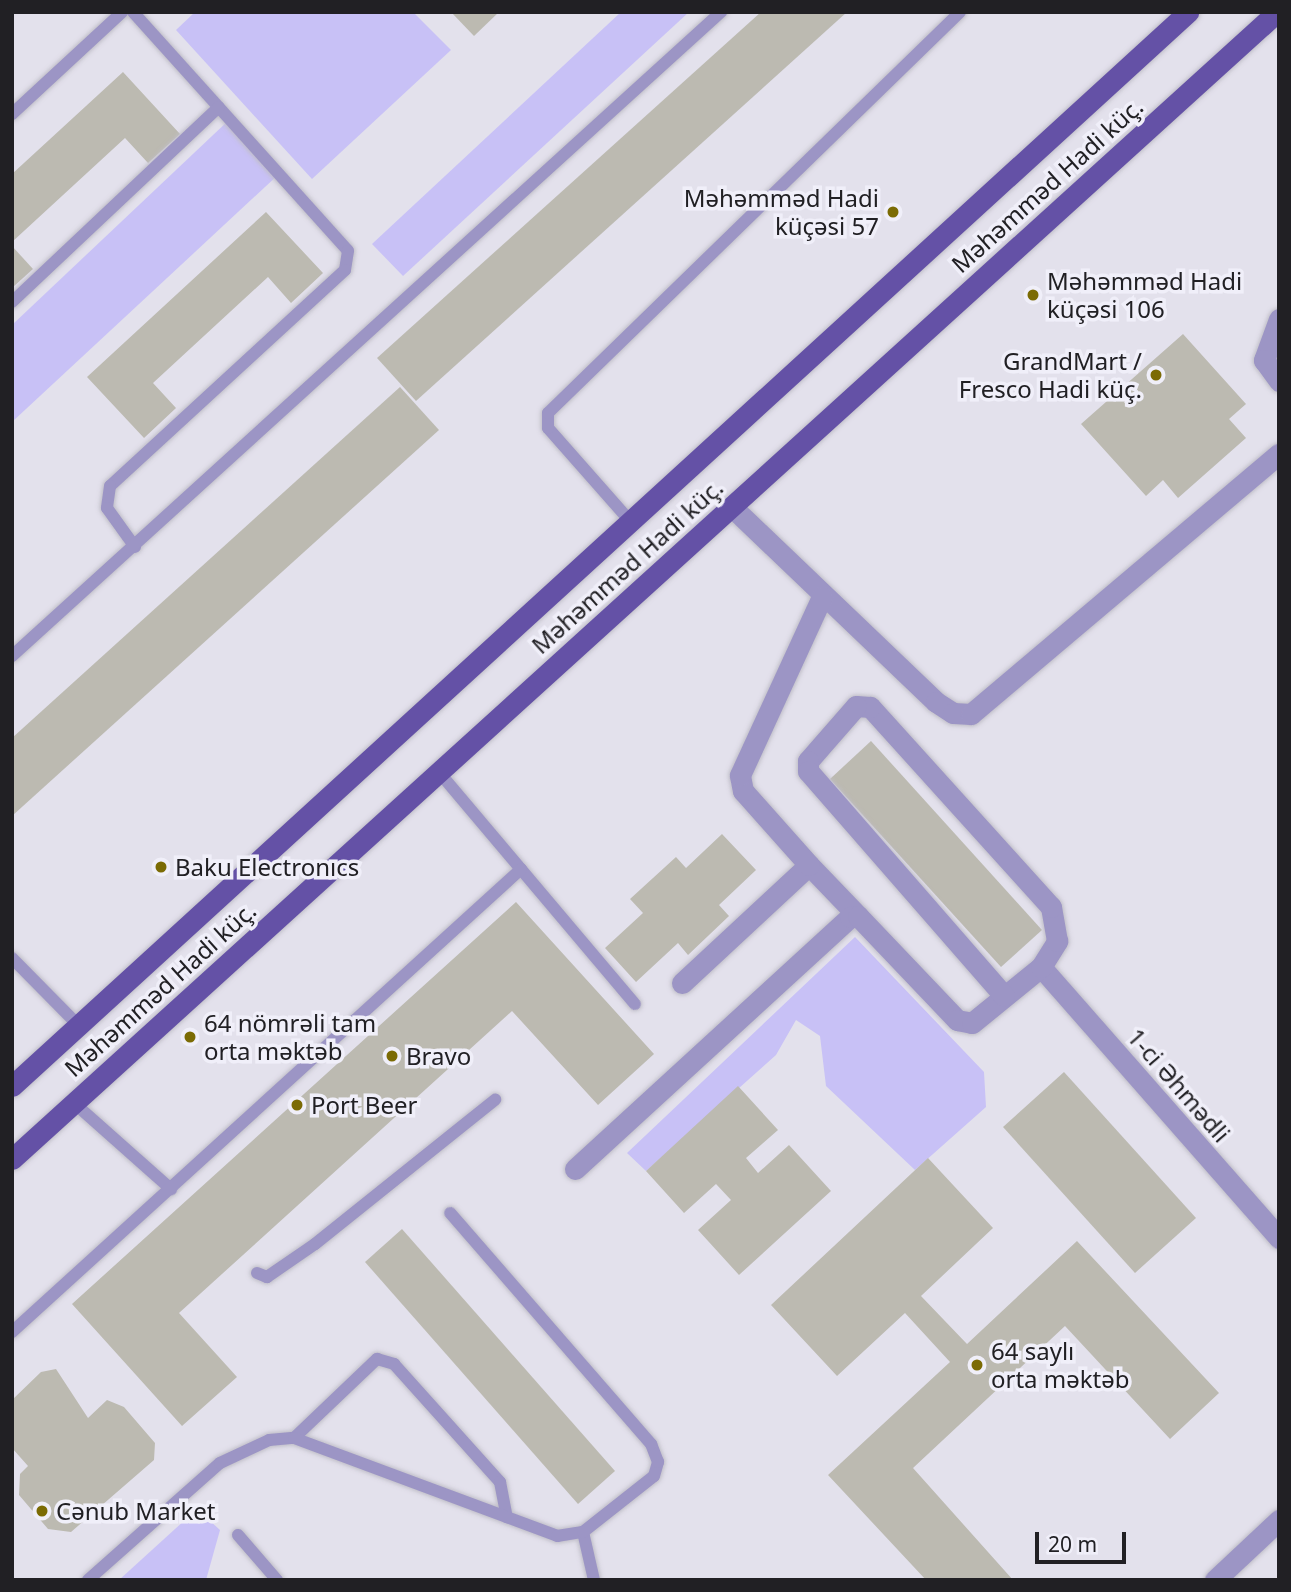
<!DOCTYPE html>
<html>
<head>
<meta charset="utf-8">
<style>
  body { margin:0 }
  #map { position:relative; width:1291px; height:1592px; overflow:hidden; background:#e3e1ec; font-family:"Noto Sans",sans-serif }
  div>[style] { position:absolute }
  .green>* { inset:0; background:#c8c1f6 }
  .building>* { inset:0; background:#bcbab1 }
  .roads { filter:drop-shadow(0 0 2px #c0bec8) drop-shadow(0 0 2px #c0bec8) }
  .lane>* { height:12px; margin:-6px; padding:0 6px; transform-origin:6px; border-radius:6px; background:#9c95c5 }
  .street>* { height:21px; margin:-10.5px; padding:0 10.5px; transform-origin:10.5px; border-radius:10.5px; background:#9c95c5 }
  .primary>* { height:21px; margin:-10.5px; padding:0 10.5px; transform-origin:10.5px; border-radius:10.5px; background:#6451a6 }
  .dots>* { width:19px; height:19px; translate:-50% -50%; box-sizing:border-box; border:4px solid #f0eff9; border-radius:50% }
  span { translate:-50% -50%; white-space:nowrap; text-align:center; line-height:1.15; -webkit-text-stroke:7px #f0eff9; paint-order:stroke }
  .street-label { font-size:24px; color:#212024 }
  .poi-label { font-size:24px; color:#212024 }
  .right { translate:-100% -50%; text-align:right }
  .left { translate:0 -50%; text-align:left }
  .frame { position:absolute; inset:0; border:14px solid #212024; pointer-events:none }
  .scale { position:absolute; left:1035px; top:1532px; width:91px; height:32px; box-sizing:border-box; border:4px solid #212024; border-top:0; padding-left:9px; font-size:21px; line-height:24px; white-space:nowrap; color:#212024; -webkit-text-stroke:5px #f0eff9; paint-order:stroke }
</style>
</head>
<body>
<div id="map">
  <div class="green">
    <div style="clip-path:polygon(195px 12px,413px 12px,451px 50px,312px 179px,176px 30px)"></div>
    <div style="clip-path:polygon(621px 12px,689px 12px,403px 276px,372px 244px)"></div>
    <div style="clip-path:polygon(230px 119px,279px 174px,12px 422px,12px 325px)"></div>
    <div style="clip-path:polygon(855px 937px,984px 1072px,986px 1107px,915px 1170px,826px 1086px,820px 1036px,796px 1020px,776px 1055px,646px 1171px,627px 1153px)"></div>
    <div style="clip-path:polygon(197px 1509px,220px 1530px,206px 1580px,119px 1580px)"></div>
  </div>
  <div class="building">
    <div style="clip-path:polygon(451px 12px,499px 12px,474px 36px)"></div>
    <div style="clip-path:polygon(761px 12px,847px 12px,416px 401px,377px 358px)"></div>
    <div style="clip-path:polygon(123px 72px,180px 134px,148px 163px,125px 138px,12px 242px,12px 174px)"></div>
    <div style="clip-path:polygon(266px 212px,323px 273px,291px 303px,268px 277px,153px 383px,176px 408px,144px 438px,87px 377px)"></div>
    <div style="clip-path:polygon(12px 246px,33px 269px,12px 288px)"></div>
    <div style="clip-path:polygon(1183px 334px,1246px 404px,1229px 419px,1246px 438px,1178px 498px,1163px 480px,1146px 496px,1081px 424px)"></div>
    <div style="clip-path:polygon(400px 387px,439px 430px,12px 816px,12px 738px)"></div>
    <div style="clip-path:polygon(871px 741px,1042px 930px,1001px 967px,830px 779px)"></div>
    <div style="clip-path:polygon(722px 834px,756px 870px,719px 905px,729px 916px,688px 955px,678px 943px,636px 982px,605px 948px,643px 913px,630px 899px,676px 857px,686px 868px)"></div>
    <div style="clip-path:polygon(516px 902px,654px 1054px,598px 1105px,512px 1011px,179px 1313px,237px 1377px,182px 1426px,72px 1304px)"></div>
    <div style="clip-path:polygon(1064px 1072px,1196px 1218px,1135px 1273px,1003px 1127px)"></div>
    <div style="clip-path:polygon(738px 1086px,778px 1130px,746px 1158px,758px 1173px,789px 1145px,831px 1191px,739px 1275px,698px 1230px,731px 1200px,716px 1184px,684px 1213px,646px 1171px)"></div>
    <div style="clip-path:polygon(928px 1158px,993px 1228px,921px 1296px,967px 1344px,1077px 1241px,1219px 1393px,1170px 1439px,1065px 1326px,913px 1468px,1013px 1580px,926px 1580px,828px 1475px,950px 1362px,905px 1313px,837px 1376px,771px 1305px)"></div>
    <div style="clip-path:polygon(402px 1229px,615px 1471px,578px 1504px,365px 1262px)"></div>
    <div style="clip-path:polygon(56px 1369px,88px 1418px,107px 1400px,124px 1407px,155px 1443px,154px 1460px,71px 1532px,48px 1529px,19px 1495px,20px 1474px,28px 1466px,12px 1448px,12px 1400px,41px 1372px)"></div>
  </div>
  <div class="roads">
    <div class="lane">
      <div style="left:133px;top:12px;width:321px;rotate:48deg"></div>
      <div style="left:348px;top:251px;width:19px;rotate:99deg"></div>
      <div style="left:345px;top:270px;width:319px;rotate:137.4deg"></div>
      <div style="left:110px;top:486px;width:22px;rotate:98deg"></div>
      <div style="left:107px;top:508px;width:48px;rotate:54.3deg"></div>
      <div style="left:12px;top:114px;width:150px;rotate:-42.8deg"></div>
      <div style="left:12px;top:302px;width:284px;rotate:-43.3deg"></div>
      <div style="left:630px;top:521px;width:124px;rotate:-131.4deg"></div>
      <div style="left:548px;top:428px;width:15px;rotate:-90deg"></div>
      <div style="left:548px;top:413px;width:575px;rotate:-44.22deg"></div>
      <div style="left:12px;top:656px;width:958px;rotate:-42.25deg"></div>
      <div style="left:438px;top:771px;width:305px;rotate:49.8deg"></div>
      <div style="left:12px;top:958px;width:94px;rotate:45.4deg"></div>
      <div style="left:74px;top:1103px;width:130px;rotate:41.6deg"></div>
      <div style="left:257px;top:1273px;width:11px;rotate:22deg"></div>
      <div style="left:267px;top:1277px;width:58px;rotate:-34.5deg"></div>
      <div style="left:315px;top:1244px;width:231px;rotate:-38.7deg"></div>
      <div style="left:12px;top:1332px;width:688px;rotate:-42.29deg"></div>
      <div style="left:294px;top:1438px;width:115px;rotate:-43.6deg"></div>
      <div style="left:377px;top:1359px;width:18px;rotate:16deg"></div>
      <div style="left:394px;top:1364px;width:159px;rotate:48.1deg"></div>
      <div style="left:500px;top:1482px;width:36px;rotate:79deg"></div>
      <div style="left:583px;top:1532px;width:49px;rotate:77.1deg"></div>
      <div style="left:238px;top:1535px;width:60px;rotate:49.1deg"></div>
      <div style="left:88px;top:1580px;width:176px;rotate:-41.6deg"></div>
      <div style="left:220px;top:1463px;width:54px;rotate:-25.1deg"></div>
      <div style="left:269px;top:1440px;width:25px;rotate:-5deg"></div>
      <div style="left:294px;top:1438px;width:281px;rotate:20.4deg"></div>
      <div style="left:557px;top:1536px;width:26px;rotate:-9deg"></div>
      <div style="left:583px;top:1532px;width:90px;rotate:-38.3deg"></div>
      <div style="left:654px;top:1476px;width:15px;rotate:-74deg"></div>
      <div style="left:658px;top:1462px;width:19px;rotate:-111deg"></div>
      <div style="left:651px;top:1444px;width:306px;rotate:-131deg"></div>
    </div>
    <div class="street">
      <div style="left:1279px;top:319px;width:44px;rotate:110.1deg"></div>
      <div style="left:1264px;top:360px;width:26px;rotate:54deg"></div>
      <div style="left:732px;top:507px;width:282px;rotate:43.7deg"></div>
      <div style="left:936px;top:702px;width:20px;rotate:33deg"></div>
      <div style="left:953px;top:713px;width:18px;rotate:3deg"></div>
      <div style="left:971px;top:714px;width:403px;rotate:-40.2deg"></div>
      <div style="left:809px;top:865px;width:71px;rotate:46.1deg"></div>
      <div style="left:1041px;top:967px;width:361px;rotate:48.7deg"></div>
      <div style="left:682px;top:983px;width:173px;rotate:-42.9deg"></div>
      <div style="left:809px;top:865px;width:99px;rotate:-131.7deg"></div>
      <div style="left:743px;top:791px;width:16px;rotate:-101deg"></div>
      <div style="left:740px;top:775px;width:196px;rotate:-65.3deg"></div>
      <div style="left:575px;top:1169px;width:373px;rotate:-42.5deg"></div>
      <div style="left:850px;top:917px;width:8px;rotate:-7deg"></div>
      <div style="left:858px;top:916px;width:144px;rotate:46.4deg"></div>
      <div style="left:957px;top:1020px;width:15px;rotate:11deg"></div>
      <div style="left:972px;top:1023px;width:89px;rotate:-39.1deg"></div>
      <div style="left:1041px;top:967px;width:31px;rotate:-58deg"></div>
      <div style="left:1057px;top:941px;width:35px;rotate:-100deg"></div>
      <div style="left:1051px;top:907px;width:270px;rotate:-132.1deg"></div>
      <div style="left:870px;top:707px;width:14px;rotate:-176deg"></div>
      <div style="left:856px;top:706px;width:73px;rotate:131.1deg"></div>
      <div style="left:808px;top:761px;width:10px;rotate:90deg"></div>
      <div style="left:808px;top:771px;width:298px;rotate:48.9deg"></div>
      <div style="left:1215px;top:1580px;width:88px;rotate:-43.2deg"></div>
    </div>
    <div class="primary">
      <div style="left:12px;top:1086px;width:1593px;rotate:-42.4deg"></div>
      <div style="left:12px;top:1159px;width:1708px;rotate:-42.2deg"></div>
    </div>
  </div>
  <div class="dots">
    <div style="left:893px;top:212px;background:#7b6b04"></div>
    <div style="left:1033px;top:295px;background:#7b6b04"></div>
    <div style="left:1156px;top:375px;background:#7b6b04"></div>
    <div style="left:161px;top:867px;background:#7b6b04"></div>
    <div style="left:190px;top:1037px;background:#7b6b04"></div>
    <div style="left:392px;top:1056px;background:#7b6b04"></div>
    <div style="left:297px;top:1105px;background:#7b6b04"></div>
    <div style="left:977px;top:1365px;background:#7b6b04"></div>
    <div style="left:42px;top:1511px;background:#7b6b04"></div>
  </div>
  <div class="street-label">
    <span style="left:1047px;top:185px;rotate:-42deg">Məhəmməd Hadi küç.</span>
    <span style="left:627px;top:566px;rotate:-42deg">Məhəmməd Hadi küç.</span>
    <span style="left:160px;top:989px;rotate:-42deg">Məhəmməd Hadi küç.</span>
    <span style="left:1179px;top:1085px;rotate:49deg">1-ci Əhmədli</span>
  </div>
  <div class="poi-label">
    <span class="right" style="left:879px;top:212px">Məhəmməd Hadi<br>küçəsi 57</span>
    <span class="left" style="left:1047px;top:295px">Məhəmməd Hadi<br>küçəsi 106</span>
    <span class="right" style="left:1142px;top:375px">GrandMart /<br>Fresco Hadi küç.</span>
    <span class="left" style="left:175px;top:867px">Baku Electronıcs</span>
    <span class="left" style="left:204px;top:1037px">64 nömrəli tam<br>orta məktəb</span>
    <span class="left" style="left:406px;top:1056px">Bravo</span>
    <span class="left" style="left:311px;top:1105px">Port Beer</span>
    <span class="left" style="left:991px;top:1365px">64 saylı<br>orta məktəb</span>
    <span class="left" style="left:56px;top:1511px">Cənub Market</span>
  </div>
  <div class="frame"></div>
  <div class="scale">20 m</div>
</div>
</body>
</html>
